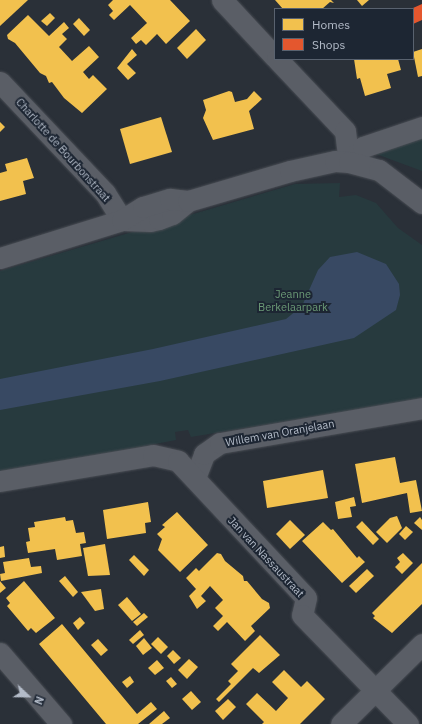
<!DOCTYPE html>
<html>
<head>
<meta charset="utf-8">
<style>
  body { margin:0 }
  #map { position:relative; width:422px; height:724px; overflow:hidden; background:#2a3038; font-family:"IBM Plex Sans",sans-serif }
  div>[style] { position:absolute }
  .green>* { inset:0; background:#273a3e }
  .water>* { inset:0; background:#384963 }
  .homes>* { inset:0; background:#f2c14e }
  .shops>* { inset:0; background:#e4572e }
  .roads { filter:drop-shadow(0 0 1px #484c53) drop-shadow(0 0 1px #484c53) }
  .minor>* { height:21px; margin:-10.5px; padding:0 10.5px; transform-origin:10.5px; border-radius:10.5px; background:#5a5e66 }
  span { translate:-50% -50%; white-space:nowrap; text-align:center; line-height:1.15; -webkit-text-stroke:4px #1d2633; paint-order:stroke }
  .street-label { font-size:11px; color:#b4bcc9 }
  .park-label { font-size:11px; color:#6b9a76 }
  .legend { position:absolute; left:274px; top:8px; width:140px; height:52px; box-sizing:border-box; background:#1d2633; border:1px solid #59626f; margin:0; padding:5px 7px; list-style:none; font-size:12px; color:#b4bcc9 }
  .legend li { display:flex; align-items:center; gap:8px; height:20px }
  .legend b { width:20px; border:1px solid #59626f }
  .north { position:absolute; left:8px; top:676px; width:40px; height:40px; -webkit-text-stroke:3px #1d2633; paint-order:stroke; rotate:112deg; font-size:11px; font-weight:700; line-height:16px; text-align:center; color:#b4bcc9 }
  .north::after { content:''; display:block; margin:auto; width:14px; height:18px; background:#b4bcc9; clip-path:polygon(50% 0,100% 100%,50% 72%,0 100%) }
</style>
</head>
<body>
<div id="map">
  <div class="green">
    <div style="clip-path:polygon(422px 135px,422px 171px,376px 154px,375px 150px)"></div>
    <div style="clip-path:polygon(340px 183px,339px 197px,356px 195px,376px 203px,398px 228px,422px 245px,422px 399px,191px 437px,188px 430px,175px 432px,176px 440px,0 474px,0 271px,295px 184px)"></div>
  </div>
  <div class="water">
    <div style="clip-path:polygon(357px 252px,386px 264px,399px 284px,400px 295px,396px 310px,354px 338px,160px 381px,0 410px,0 379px,153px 349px,286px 319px,302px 306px,318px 270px,330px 257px)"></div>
  </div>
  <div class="homes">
    <div style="clip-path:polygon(0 0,28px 0,0 26px)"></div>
    <div style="clip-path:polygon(113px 0,170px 0,190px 21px,166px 44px,157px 34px,146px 45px,141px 40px,136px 44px,131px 38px,147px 23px,130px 5px,114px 20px,109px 15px,113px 11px,108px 5px)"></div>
    <div style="clip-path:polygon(275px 0,331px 0,334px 3px,330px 2px,322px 9px,283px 9px)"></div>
    <div style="clip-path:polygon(357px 0,369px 0,362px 6px)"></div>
    <div style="clip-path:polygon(50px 13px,55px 18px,47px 26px,41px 21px)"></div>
    <div style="clip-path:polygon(28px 15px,49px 36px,64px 22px,69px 28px,62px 34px,67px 39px,59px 47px,72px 61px,89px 46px,99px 57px,83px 72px,89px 79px,93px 75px,107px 89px,82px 113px,64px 98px,52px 82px,49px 83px,46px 76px,40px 73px,15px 43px,8px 39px,7px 35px)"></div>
    <div style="clip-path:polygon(79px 18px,90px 30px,84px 36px,73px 24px)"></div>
    <div style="clip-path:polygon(196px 29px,206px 40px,187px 59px,177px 48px)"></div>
    <div style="clip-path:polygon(132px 49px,137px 55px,127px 64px,136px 73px,128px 80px,117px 68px)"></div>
    <div style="clip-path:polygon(422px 49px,422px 76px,418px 77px,413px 52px)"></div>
    <div style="clip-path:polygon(354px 59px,398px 59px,401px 70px,387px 74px,391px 88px,365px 96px,360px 78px,357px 79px)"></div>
    <div style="clip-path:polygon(229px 91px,232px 92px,235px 102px,247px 99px,254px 91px,262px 99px,249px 111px,254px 129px,213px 140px,203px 118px,206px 110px,203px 100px)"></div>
    <div style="clip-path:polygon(161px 117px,172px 152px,130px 164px,120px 129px)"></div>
    <div style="clip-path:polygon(0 122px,5px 127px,0 132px)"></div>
    <div style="clip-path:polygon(27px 158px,34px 178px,23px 181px,26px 194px,0 201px,0 173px,7px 171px,5px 164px)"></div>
    <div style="clip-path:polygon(395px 457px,400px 483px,416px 480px,422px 511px,410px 513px,407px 493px,362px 503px,355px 464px)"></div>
    <div style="clip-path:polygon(323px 470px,328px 498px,267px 508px,263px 481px)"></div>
    <div style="clip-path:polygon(354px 497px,356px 506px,350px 507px,352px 517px,338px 519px,335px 502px)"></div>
    <div style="clip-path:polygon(148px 502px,151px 522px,145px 523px,146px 533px,107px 539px,103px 510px)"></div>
    <div style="clip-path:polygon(177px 512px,208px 545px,180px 572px,158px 550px,162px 539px,157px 534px,165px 527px,162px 525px)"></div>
    <div style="clip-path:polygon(397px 516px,402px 528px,387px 543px,376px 532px,390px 518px)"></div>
    <div style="clip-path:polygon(65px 517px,66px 521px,73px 520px,76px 533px,84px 532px,86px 543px,80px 544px,82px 556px,57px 560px,55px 549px,28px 553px,26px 542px,30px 541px,28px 528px,35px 527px,34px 522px)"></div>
    <div style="clip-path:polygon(420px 517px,422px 520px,422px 530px,414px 523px)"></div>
    <div style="clip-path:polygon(290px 520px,305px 535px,290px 549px,276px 534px)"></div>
    <div style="clip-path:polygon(362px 521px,379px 539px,373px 545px,356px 527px)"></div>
    <div style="clip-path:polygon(323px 522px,331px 530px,333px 529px,357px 558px,359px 556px,365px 562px,342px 583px,302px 541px)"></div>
    <div style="clip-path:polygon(406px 526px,413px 532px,405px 540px,399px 534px)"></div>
    <div style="clip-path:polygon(105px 544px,110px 575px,88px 576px,83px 548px)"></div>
    <div style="clip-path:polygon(4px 546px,5px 557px,0 558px,0 547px)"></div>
    <div style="clip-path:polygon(217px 553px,221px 554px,225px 561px,243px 576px,244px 581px,247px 581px,262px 599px,269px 603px,270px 608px,251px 626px,255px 631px,245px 641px,227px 622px,218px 631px,213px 626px,223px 616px,215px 608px,223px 600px,210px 586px,201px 596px,206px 601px,197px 609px,189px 596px,196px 589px,186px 578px,196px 568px,199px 571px)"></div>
    <div style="clip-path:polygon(403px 553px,413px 563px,402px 574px,395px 567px,400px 562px,397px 558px)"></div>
    <div style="clip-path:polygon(134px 555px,149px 570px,144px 576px,129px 560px)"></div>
    <div style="clip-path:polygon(29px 558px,31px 567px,41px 566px,42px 573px,1px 581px,0 574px,5px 573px,3px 562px)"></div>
    <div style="clip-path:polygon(422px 563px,422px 604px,392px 633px,373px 618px,375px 616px,372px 613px)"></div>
    <div style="clip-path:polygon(367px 569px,374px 576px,356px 593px,349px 586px)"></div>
    <div style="clip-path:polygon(65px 576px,78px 592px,73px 597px,59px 581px)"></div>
    <div style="clip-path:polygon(0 581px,6px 588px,0 593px)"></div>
    <div style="clip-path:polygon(24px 581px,55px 618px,36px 633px,31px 628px,28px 631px,7px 606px,10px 603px,6px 598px)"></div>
    <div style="clip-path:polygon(101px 589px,104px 609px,95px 611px,81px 592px)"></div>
    <div style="clip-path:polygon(127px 597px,141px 614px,132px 621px,118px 605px)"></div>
    <div style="clip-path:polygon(144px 613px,148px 617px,137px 626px,133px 622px)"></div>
    <div style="clip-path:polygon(80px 617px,85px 623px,78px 630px,73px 623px)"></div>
    <div style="clip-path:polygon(62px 624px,137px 714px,151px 702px,157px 709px,138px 724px,106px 724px,39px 644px)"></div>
    <div style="clip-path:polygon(140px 630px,144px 635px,133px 644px,129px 640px)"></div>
    <div style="clip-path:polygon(260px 635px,280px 655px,259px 673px,253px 668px,219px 702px,216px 699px,231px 684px,228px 681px,238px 671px,231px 664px)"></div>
    <div style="clip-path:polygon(158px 637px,168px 647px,161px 654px,151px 644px)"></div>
    <div style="clip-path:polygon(144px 638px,152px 648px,143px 655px,136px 646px)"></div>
    <div style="clip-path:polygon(98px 639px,108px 650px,101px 656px,91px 645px)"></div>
    <div style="clip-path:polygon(173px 650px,181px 658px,174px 664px,167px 656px)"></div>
    <div style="clip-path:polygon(189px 659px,198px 667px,187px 679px,178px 670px)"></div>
    <div style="clip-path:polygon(157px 660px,164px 668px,155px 675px,148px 668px)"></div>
    <div style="clip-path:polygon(284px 670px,301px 687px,307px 681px,325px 699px,300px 724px,262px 724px,264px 722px,246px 704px,257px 693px,276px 711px,288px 698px,272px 682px)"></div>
    <div style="clip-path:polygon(130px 676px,134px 682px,127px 688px,122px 682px)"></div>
    <div style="clip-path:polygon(171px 677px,177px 684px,172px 688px,166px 681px)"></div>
    <div style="clip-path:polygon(191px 691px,201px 702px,192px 710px,182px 699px)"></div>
    <div style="clip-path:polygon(228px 699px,236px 707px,223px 720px,215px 711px)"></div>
    <div style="clip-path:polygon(164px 711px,170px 718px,162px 724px,149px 724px)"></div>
  </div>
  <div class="shops">
    <div style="clip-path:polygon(422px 4px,422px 20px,413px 24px,413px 8px)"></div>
  </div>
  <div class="roads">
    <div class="minor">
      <div style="left:222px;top:0;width:78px;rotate:47.1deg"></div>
      <div style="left:277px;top:59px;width:99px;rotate:46.6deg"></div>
      <div style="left:345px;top:131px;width:31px;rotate:83deg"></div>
      <div style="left:0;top:82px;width:153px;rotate:46.6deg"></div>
      <div style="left:105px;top:193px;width:32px;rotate:58deg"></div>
      <div style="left:349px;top:162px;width:21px;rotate:-47deg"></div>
      <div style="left:363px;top:147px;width:62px;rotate:-18.7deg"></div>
      <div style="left:122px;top:220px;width:28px;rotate:2deg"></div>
      <div style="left:150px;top:221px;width:9px;rotate:-13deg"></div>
      <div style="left:159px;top:219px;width:14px;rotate:-21deg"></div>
      <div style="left:172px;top:214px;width:21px;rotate:-39deg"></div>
      <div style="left:0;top:258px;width:128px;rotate:-17.3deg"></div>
      <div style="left:122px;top:220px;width:25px;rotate:-32deg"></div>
      <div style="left:143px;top:207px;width:28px;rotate:-17deg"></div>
      <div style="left:170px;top:199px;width:18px;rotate:6deg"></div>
      <div style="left:188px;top:201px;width:106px;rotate:-16.4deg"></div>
      <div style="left:290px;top:171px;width:46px;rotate:-12.5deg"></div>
      <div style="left:335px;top:161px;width:14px;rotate:4deg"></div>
      <div style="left:349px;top:162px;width:31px;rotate:15deg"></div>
      <div style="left:379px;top:170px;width:54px;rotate:37.5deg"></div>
      <div style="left:195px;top:478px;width:26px;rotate:-69deg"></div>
      <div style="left:204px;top:454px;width:19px;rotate:-35deg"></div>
      <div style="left:220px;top:443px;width:205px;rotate:-9.8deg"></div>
      <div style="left:0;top:481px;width:155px;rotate:-9.6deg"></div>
      <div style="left:153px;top:455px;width:26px;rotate:13deg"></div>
      <div style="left:178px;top:461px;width:187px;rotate:46.9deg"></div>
      <div style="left:306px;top:598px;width:17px;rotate:103deg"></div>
      <div style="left:302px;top:615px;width:152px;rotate:45.8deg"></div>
      <div style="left:0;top:653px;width:94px;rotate:49.3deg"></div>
      <div style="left:341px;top:724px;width:114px;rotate:-44.6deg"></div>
    </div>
  </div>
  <div class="street-label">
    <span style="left:63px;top:150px;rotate:48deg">Charlotte de Bourbonstraat</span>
    <span style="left:280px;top:433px;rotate:-10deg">Willem van Oranjelaan</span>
    <span style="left:266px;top:557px;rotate:47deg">Jan van Nassaustraat</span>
  </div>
  <div class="park-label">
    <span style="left:293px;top:301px">Jeanne<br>Berkelaarpark</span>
  </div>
  <ul class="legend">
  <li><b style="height:11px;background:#f2c14e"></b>Homes</li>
  <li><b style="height:11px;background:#e4572e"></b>Shops</li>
  </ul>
  <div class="north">N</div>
</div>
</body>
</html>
